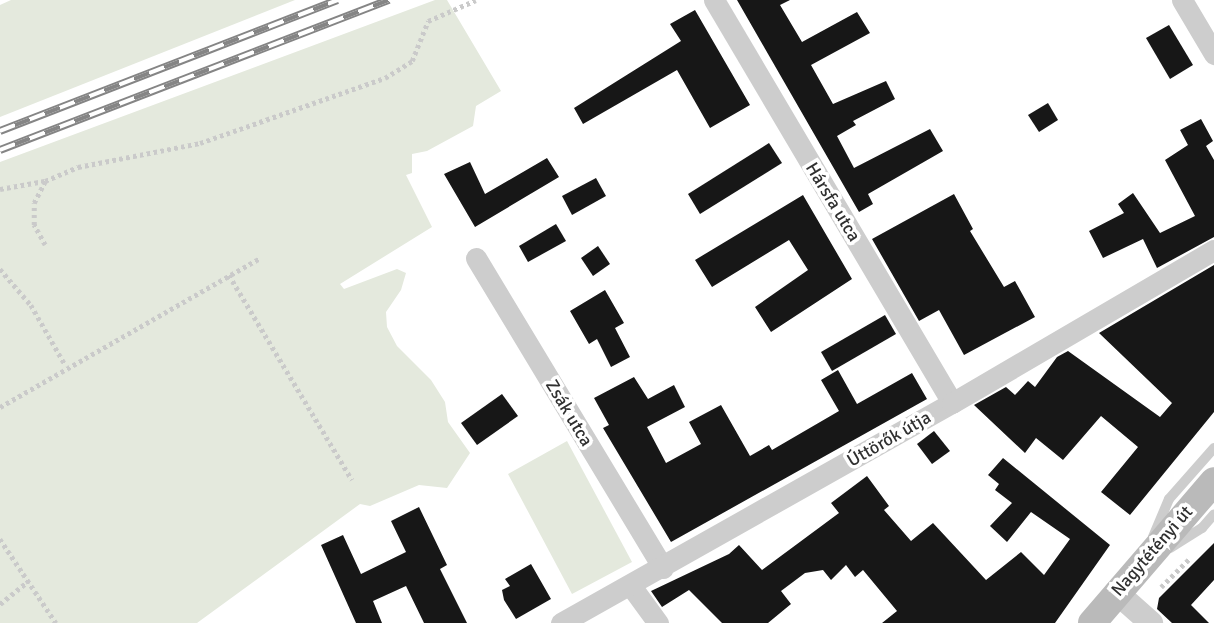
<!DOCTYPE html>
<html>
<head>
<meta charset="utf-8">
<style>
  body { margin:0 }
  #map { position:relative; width:1214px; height:623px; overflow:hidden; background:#fff; font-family:Signika,sans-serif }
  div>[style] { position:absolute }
  .green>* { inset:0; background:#e4e9dd }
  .building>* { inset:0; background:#171717 }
  .path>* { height:4.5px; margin-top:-2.25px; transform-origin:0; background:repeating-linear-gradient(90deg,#cacaca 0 3.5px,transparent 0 7px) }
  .service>* { height:10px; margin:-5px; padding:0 5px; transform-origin:5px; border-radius:5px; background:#cdcdcd }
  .minor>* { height:21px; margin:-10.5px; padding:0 10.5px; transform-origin:10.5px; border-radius:10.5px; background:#cdcdcd }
  .tertiary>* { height:24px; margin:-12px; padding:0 12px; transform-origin:12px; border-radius:12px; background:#cdcdcd }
  .secondary>* { height:28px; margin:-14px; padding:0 14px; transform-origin:14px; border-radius:14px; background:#bababa }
  .rail>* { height:8px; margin-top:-4px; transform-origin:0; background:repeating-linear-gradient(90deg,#fff 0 16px,#858585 0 32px); box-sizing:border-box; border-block:2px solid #858585 }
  span { translate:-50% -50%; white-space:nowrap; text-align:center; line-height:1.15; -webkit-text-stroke:7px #fff; paint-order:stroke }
  .street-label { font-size:18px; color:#303030 }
</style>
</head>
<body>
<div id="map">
  <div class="green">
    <div style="clip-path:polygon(11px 0,295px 0,0 117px,0 5px)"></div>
    <div style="clip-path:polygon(435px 0,447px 0,501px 91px,476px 106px,473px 126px,427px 151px,412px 154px,412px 173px,406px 175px,432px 227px,340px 284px,344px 289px,397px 269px,406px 273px,401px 290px,386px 312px,387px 327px,397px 346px,431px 380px,445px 402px,448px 422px,470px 453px,447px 488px,419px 485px,370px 506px,360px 504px,197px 623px,0 623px,0 162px)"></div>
    <div style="clip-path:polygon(567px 441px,632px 562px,572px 594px,508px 474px)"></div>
  </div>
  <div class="building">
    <div style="clip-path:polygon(737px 0,790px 0,780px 5px,802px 42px,857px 12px,870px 33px,811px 65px,833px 104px,886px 81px,895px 99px,853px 121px,856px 125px,837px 136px,854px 168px,930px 129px,943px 151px,868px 194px,873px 204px,859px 212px)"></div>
    <div style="clip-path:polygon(695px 10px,750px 105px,710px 128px,677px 70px,583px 124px,574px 108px,681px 41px,670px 24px)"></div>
    <div style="clip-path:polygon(1169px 25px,1193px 65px,1170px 79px,1146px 38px)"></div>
    <div style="clip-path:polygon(1048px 103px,1058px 120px,1039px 132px,1028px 115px)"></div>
    <div style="clip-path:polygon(1201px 119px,1213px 141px,1206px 146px,1214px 160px,1214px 237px,1157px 268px,1143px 239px,1103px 258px,1089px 231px,1124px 213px,1118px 204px,1133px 193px,1160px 233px,1195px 216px,1165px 160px,1188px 145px,1180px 130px)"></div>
    <div style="clip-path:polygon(769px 143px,782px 163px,700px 214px,688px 194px)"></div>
    <div style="clip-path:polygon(547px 158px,559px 177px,475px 227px,444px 174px,470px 162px,485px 194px)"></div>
    <div style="clip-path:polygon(596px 178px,606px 196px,572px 215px,562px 196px)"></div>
    <div style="clip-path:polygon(954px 194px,973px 229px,970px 231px,1004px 287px,1015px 281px,1035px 317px,964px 355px,939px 310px,919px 321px,872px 239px)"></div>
    <div style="clip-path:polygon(803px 195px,852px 279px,771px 332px,755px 307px,808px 270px,789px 240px,712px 287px,695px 260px)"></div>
    <div style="clip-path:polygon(556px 224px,566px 241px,528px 262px,519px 246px)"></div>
    <div style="clip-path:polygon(598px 246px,610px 264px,593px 276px,581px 258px)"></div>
    <div style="clip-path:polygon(1214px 265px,1214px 412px,1130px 515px,1101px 492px,1138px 447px,1101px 416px,1063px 460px,1036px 438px,1025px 453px,974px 405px,1006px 387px,1015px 395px,1028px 381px,1035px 387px,1057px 357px,1068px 351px,1160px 417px,1172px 403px,1099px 333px)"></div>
    <div style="clip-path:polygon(605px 290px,624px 323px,615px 328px,630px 357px,611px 367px,597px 339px,589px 344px,570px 311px)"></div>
    <div style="clip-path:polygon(885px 315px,896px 334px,832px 371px,821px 352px)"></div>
    <div style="clip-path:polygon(838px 370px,857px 404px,912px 373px,927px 399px,671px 542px,603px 428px,609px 425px,594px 398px,634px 377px,648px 399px,674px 385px,685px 407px,647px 427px,666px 463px,701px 444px,689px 422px,721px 405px,750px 456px,769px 445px,772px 450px,839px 411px,821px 380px)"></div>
    <div style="clip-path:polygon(502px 394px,518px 416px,477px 445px,461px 423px)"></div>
    <div style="clip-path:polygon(934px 431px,950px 451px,932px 464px,917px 444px)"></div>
    <div style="clip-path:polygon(1003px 458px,1110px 545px,1055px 623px,882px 623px,897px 611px,863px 570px,855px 577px,846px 565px,831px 580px,823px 570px,805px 573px,781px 591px,791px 604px,768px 623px,722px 623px,689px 590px,662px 607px,651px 591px,729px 554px,739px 545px,762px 570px,839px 513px,831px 503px,867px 476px,889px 506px,884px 510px,911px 541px,933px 523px,986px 580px,1021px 552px,1044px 575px,1070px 539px,1031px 512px,1007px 542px,990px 526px,1012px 503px,995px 490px,999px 484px,988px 475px)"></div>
    <div style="clip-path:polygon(419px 507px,447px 565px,440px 569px,467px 623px,424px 623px,406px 586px,373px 601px,382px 623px,356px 623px,321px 545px,343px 535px,361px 574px,406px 552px,391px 521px)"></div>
    <div style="clip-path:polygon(1214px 543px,1214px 580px,1191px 605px,1209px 623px,1172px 623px,1157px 609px,1159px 598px)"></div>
    <div style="clip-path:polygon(531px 564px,551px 599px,516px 619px,504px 600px,502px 590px,510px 586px,505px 579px)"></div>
  </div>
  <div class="path">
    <div style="left:0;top:189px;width:45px;rotate:-10.3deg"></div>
    <div style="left:45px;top:245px;width:23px;rotate:-119deg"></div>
    <div style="left:34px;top:225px;width:22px;rotate:-90deg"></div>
    <div style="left:34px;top:203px;width:25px;rotate:-63deg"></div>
    <div style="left:45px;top:181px;width:36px;rotate:-23deg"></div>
    <div style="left:78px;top:167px;width:124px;rotate:-11.1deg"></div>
    <div style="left:200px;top:143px;width:196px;rotate:-19.4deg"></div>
    <div style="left:385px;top:78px;width:32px;rotate:-32deg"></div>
    <div style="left:412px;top:61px;width:43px;rotate:-68.2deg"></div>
    <div style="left:428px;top:21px;width:52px;rotate:-23.6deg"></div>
    <div style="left:0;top:269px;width:48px;rotate:49.3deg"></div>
    <div style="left:31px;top:305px;width:70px;rotate:60.2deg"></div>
    <div style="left:229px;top:275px;width:239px;rotate:59deg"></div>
    <div style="left:0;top:407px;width:300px;rotate:-29.8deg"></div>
    <div style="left:0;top:539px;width:101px;rotate:56.3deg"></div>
    <div style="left:1161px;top:587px;width:42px;rotate:-45deg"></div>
    <div style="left:0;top:604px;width:36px;rotate:-39deg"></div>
  </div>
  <div class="service">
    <div style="left:1153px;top:537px;width:41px;rotate:-67.2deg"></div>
    <div style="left:1169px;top:499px;width:68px;rotate:-48.6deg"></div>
    <div style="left:1170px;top:548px;width:38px;rotate:-32deg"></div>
    <div style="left:1202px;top:528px;width:18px;rotate:-49deg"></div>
  </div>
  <div class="minor">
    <div style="left:714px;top:0;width:468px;rotate:59.4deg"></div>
    <div style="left:1182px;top:0;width:63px;rotate:59.3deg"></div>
    <div style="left:476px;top:258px;width:362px;rotate:58.9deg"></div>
    <div style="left:631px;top:586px;width:46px;rotate:53.9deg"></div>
    <div style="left:561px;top:623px;width:449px;rotate:-29.4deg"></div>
    <div style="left:952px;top:403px;width:303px;rotate:-30.3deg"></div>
  </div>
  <div class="tertiary">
    <div style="left:1116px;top:592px;width:47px;rotate:41.5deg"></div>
  </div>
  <div class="secondary">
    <div style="left:1092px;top:623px;width:187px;rotate:-49.3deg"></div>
  </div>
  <div class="rail">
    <div style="left:0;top:131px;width:362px;rotate:-21.2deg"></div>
    <div style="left:0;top:150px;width:417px;rotate:-21.1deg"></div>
  </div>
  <div class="street-label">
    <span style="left:833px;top:202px;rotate:59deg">Hársfa utca</span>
    <span style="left:569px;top:413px;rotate:59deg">Zsák utca</span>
    <span style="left:889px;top:439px;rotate:-30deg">Úttörők útja</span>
    <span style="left:1152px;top:551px;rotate:-49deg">Nagytétényi út</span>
  </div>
</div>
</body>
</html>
